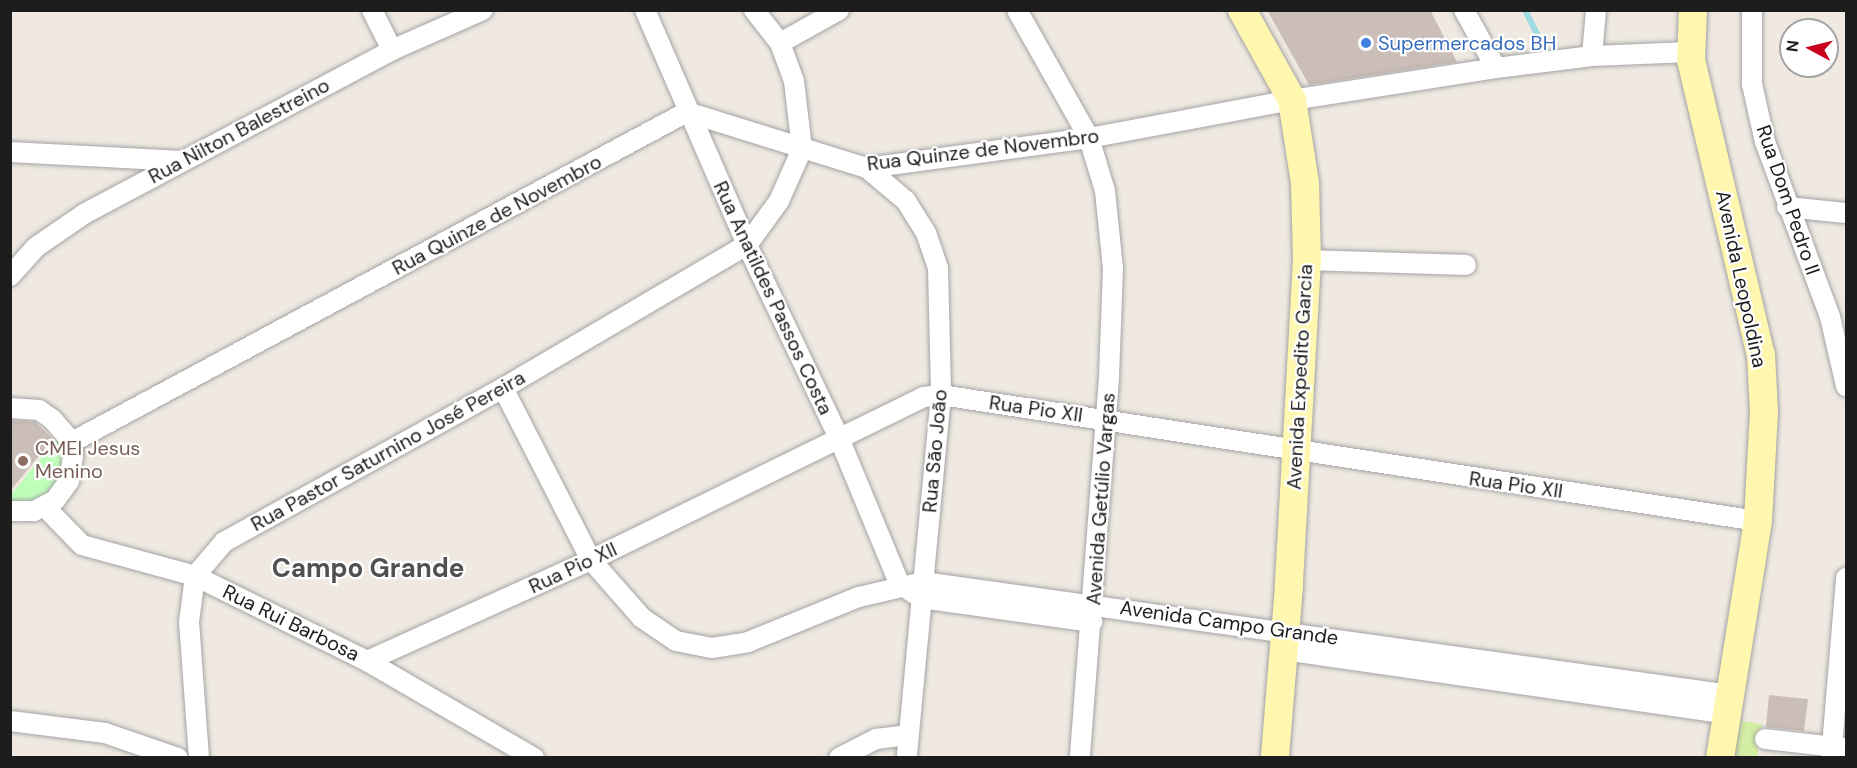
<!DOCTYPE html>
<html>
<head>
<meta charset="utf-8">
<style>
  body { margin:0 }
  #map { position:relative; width:1857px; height:768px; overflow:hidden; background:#efe9e2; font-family:"DM Sans",sans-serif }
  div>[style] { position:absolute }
  .grass>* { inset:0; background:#d4eea3 }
  .park>* { inset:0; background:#bffeba }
  .stream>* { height:6px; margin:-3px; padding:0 3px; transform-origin:3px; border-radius:3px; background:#9edce1 }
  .building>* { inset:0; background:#cbbdb8 }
  .roads { filter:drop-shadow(0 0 2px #a4a4a4) drop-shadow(0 0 2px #a4a4a4) }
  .street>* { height:20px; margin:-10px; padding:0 10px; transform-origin:10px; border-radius:10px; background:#fff }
  .secondary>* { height:28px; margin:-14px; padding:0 14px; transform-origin:14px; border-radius:14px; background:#fff7b0 }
  .dots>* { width:16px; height:16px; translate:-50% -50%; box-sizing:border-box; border:3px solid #fff; border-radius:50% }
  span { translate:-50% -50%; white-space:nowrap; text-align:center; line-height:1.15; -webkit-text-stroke:4.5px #fff; paint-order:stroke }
  .shop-label { font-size:20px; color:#366cbe }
  .left { translate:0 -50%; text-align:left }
  .street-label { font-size:20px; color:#1d1d1d }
  .education-label { font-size:20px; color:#785e54 }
  .district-label { font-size:26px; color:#505050; font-weight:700 }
  .frame { position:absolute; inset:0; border:12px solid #1d1d1d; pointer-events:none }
  .north { position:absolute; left:1779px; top:18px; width:60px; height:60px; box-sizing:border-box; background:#fff; border:2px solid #a5a5a5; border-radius:50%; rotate:277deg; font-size:16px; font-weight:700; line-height:24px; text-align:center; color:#1d1d1d }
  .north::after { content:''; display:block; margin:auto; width:21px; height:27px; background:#ca001f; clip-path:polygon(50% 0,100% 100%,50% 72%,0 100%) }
</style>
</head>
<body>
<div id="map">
  <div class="grass">
    <div style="clip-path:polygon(1736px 720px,1762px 724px,1757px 757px,1730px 758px)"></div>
  </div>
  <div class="park">
    <div style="clip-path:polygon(62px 432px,68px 440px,56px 495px,11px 509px,10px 496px)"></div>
  </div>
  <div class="stream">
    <div style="left:1525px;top:10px;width:47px;rotate:63.4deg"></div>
  </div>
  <div class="building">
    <div style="clip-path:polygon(1267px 10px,1430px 10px,1457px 62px,1309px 85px)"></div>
    <div style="clip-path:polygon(10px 420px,35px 422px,53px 439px,10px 491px)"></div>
    <div style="clip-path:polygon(1769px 695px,1808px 699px,1804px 731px,1766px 727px)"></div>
  </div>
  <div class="roads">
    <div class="street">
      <div style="left:372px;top:10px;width:45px;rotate:63.4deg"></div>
      <div style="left:645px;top:10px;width:256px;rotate:66.5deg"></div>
      <div style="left:747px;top:245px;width:214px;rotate:64.5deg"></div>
      <div style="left:839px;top:438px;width:159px;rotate:67.5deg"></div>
      <div style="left:1017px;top:10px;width:147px;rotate:60.6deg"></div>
      <div style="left:1089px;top:138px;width:55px;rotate:73.2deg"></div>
      <div style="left:1105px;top:191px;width:77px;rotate:84.1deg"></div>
      <div style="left:1113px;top:268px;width:110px;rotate:92.1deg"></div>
      <div style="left:1109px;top:378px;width:381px;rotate:94.4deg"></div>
      <div style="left:1464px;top:10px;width:66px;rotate:61.1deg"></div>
      <div style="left:1752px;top:10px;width:74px;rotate:90deg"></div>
      <div style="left:1752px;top:84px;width:59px;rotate:77.4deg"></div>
      <div style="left:1765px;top:142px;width:187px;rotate:69.6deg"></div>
      <div style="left:1830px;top:317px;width:71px;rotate:76.9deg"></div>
      <div style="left:780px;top:43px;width:68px;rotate:-29.2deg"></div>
      <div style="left:1592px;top:56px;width:46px;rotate:-85deg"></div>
      <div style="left:10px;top:152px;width:172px;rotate:3deg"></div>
      <div style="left:867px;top:168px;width:51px;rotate:40.2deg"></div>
      <div style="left:906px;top:201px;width:38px;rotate:58deg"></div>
      <div style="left:926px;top:233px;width:37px;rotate:71deg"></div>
      <div style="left:938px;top:268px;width:127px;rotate:88.6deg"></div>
      <div style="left:941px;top:395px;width:365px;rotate:95.4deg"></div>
      <div style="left:1787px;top:207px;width:59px;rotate:5.8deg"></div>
      <div style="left:1307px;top:260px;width:159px;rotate:1.8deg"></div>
      <div style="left:10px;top:276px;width:39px;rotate:-48deg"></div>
      <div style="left:36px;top:247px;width:58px;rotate:-34.5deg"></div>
      <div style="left:84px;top:214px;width:349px;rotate:-28deg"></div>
      <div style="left:392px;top:50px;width:99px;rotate:-23.7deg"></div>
      <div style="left:503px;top:388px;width:193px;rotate:62.9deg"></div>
      <div style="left:591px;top:560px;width:77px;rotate:48.7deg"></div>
      <div style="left:642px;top:618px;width:41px;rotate:34.1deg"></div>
      <div style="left:676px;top:641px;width:37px;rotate:11deg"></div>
      <div style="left:712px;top:648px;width:36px;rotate:-9deg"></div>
      <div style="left:748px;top:642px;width:120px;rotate:-22.1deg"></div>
      <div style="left:859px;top:597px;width:66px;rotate:-13.2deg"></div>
      <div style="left:923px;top:582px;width:815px;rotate:7.97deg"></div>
      <div style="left:10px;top:408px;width:29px;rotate:4deg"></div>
      <div style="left:39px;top:410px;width:16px;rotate:35deg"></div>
      <div style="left:52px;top:419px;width:30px;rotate:49deg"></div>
      <div style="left:72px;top:442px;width:14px;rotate:86deg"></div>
      <div style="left:73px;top:456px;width:25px;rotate:99deg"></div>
      <div style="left:69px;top:481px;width:24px;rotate:126deg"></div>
      <div style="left:55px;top:500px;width:24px;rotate:152deg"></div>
      <div style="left:34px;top:511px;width:24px;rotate:180deg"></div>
      <div style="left:72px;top:442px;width:698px;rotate:-28.22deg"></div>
      <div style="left:687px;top:112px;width:189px;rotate:17.3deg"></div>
      <div style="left:867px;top:168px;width:224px;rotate:-7.7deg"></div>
      <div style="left:1089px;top:138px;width:207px;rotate:-10.6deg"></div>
      <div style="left:1292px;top:100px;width:206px;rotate:-8.9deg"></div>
      <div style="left:1496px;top:68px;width:97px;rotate:-7.1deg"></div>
      <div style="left:1592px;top:56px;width:98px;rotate:-2.3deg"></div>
      <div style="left:45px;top:507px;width:53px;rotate:45.8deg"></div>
      <div style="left:82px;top:545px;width:117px;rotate:15.3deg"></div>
      <div style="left:195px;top:576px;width:192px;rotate:26.3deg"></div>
      <div style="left:367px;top:661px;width:193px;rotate:30.1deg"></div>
      <div style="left:910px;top:591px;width:13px;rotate:32deg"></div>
      <div style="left:921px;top:598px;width:173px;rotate:8deg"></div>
      <div style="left:1284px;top:650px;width:448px;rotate:8.2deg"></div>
      <div style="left:367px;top:661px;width:246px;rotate:-24.3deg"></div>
      <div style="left:591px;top:560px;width:370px;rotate:-26.1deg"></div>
      <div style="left:923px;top:397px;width:18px;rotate:-6deg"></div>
      <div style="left:941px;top:395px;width:827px;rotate:8.77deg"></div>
      <div style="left:10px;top:721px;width:96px;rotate:7.2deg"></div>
      <div style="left:105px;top:733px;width:77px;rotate:18.9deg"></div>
      <div style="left:1765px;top:739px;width:80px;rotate:6.5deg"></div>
      <div style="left:199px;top:758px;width:136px;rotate:-94.2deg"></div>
      <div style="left:189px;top:622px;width:46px;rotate:-82.6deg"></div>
      <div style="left:195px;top:576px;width:45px;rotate:-49.5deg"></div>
      <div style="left:224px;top:542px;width:319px;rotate:-28.9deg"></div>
      <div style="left:503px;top:388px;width:283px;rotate:-30.4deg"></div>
      <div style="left:747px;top:245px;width:54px;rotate:-54deg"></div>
      <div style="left:779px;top:201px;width:57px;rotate:-66.1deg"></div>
      <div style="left:802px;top:149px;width:68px;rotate:-96.7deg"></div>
      <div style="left:794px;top:81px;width:40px;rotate:-110.2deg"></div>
      <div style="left:780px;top:43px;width:42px;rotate:-128.2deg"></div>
      <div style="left:839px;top:758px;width:42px;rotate:-27.2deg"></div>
      <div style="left:876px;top:739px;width:32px;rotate:-7deg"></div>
      <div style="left:1831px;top:758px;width:181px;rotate:-85.2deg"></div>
    </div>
    <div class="secondary">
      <div style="left:1242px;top:10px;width:103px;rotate:60.9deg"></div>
      <div style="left:1292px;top:100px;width:84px;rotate:81.1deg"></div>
      <div style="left:1305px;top:183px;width:77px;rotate:88.5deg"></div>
      <div style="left:1307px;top:260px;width:326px;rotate:93.2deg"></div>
      <div style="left:1289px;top:586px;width:173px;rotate:94.7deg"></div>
      <div style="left:1693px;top:10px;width:50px;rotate:92.3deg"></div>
      <div style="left:1691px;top:60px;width:303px;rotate:76.7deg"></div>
      <div style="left:1761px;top:355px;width:57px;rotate:87deg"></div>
      <div style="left:1764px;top:412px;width:109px;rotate:93.2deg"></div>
      <div style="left:1758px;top:521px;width:240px;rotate:99.1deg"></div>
    </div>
  </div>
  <div class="dots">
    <div style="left:1366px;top:43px;background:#3f7fe0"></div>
    <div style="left:23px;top:461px;background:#8d6e63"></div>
  </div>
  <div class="shop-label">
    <span class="left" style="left:1378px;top:43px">Supermercados BH</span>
  </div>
  <div class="street-label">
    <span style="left:239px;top:131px;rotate:-28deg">Rua Nilton Balestreino</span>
    <span style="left:983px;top:150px;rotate:-7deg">Rua Quinze de Novembro</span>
    <span style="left:1788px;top:200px;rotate:71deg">Rua Dom Pedro II</span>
    <span style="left:497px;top:215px;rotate:-28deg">Rua Quinze de Novembro</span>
    <span style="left:1741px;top:279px;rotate:78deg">Avenida Leopoldina</span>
    <span style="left:773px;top:298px;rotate:65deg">Rua Anatildes Passos Costa</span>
    <span style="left:1300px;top:377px;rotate:-87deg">Avenida Expedito Garcia</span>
    <span style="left:1036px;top:409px;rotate:8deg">Rua Pio XII</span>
    <span style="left:388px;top:451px;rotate:-29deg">Rua Pastor Saturnino José Pereira</span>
    <span style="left:935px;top:451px;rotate:-85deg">Rua São João</span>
    <span style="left:1516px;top:485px;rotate:8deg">Rua Pio XII</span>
    <span style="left:1101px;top:499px;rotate:-86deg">Avenida Getúlio Vargas</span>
    <span style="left:573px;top:568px;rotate:-25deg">Rua Pio XII</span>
    <span style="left:291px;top:623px;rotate:26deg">Rua Rui Barbosa</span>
    <span style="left:1229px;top:623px;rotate:8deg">Avenida Campo Grande</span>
  </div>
  <div class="education-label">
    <span class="left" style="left:35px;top:460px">CMEI Jesus<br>Menino</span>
  </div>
  <div class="district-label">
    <span style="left:368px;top:569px">Campo Grande</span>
  </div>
  <div class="frame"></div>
  <div class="north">N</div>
</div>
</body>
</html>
